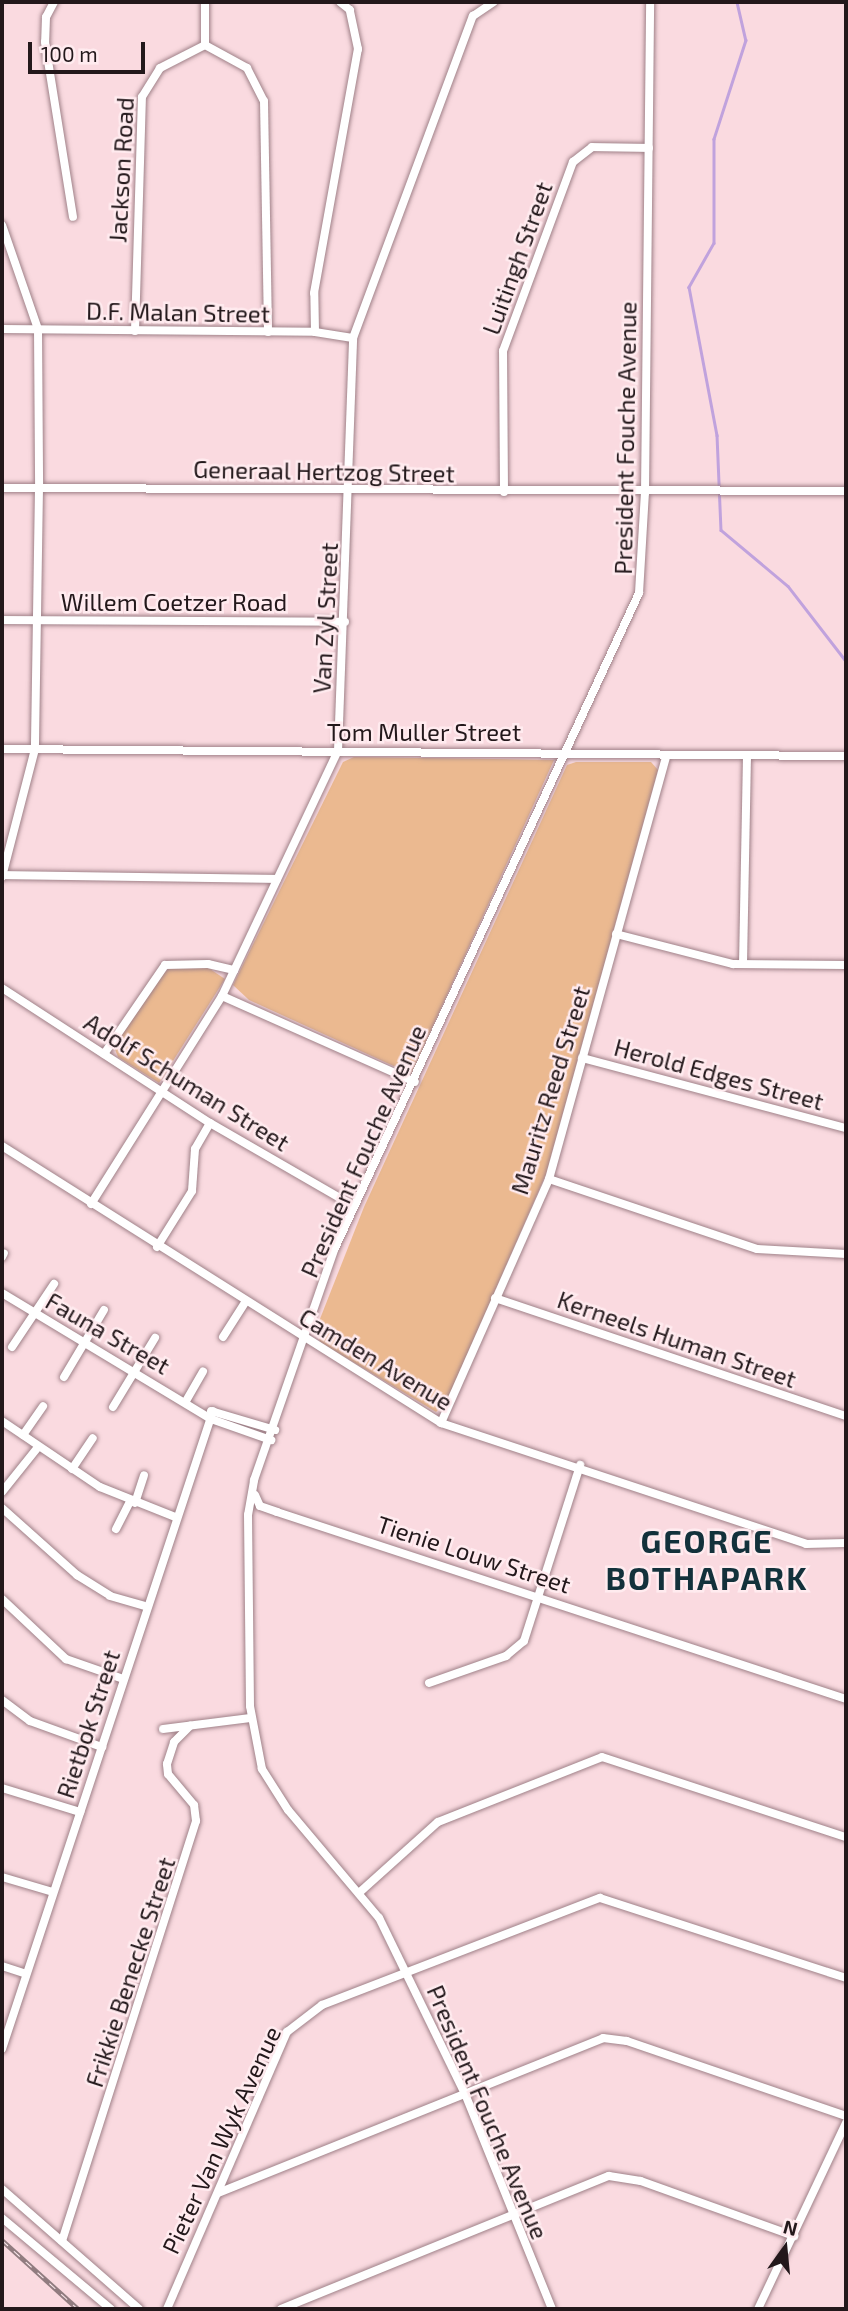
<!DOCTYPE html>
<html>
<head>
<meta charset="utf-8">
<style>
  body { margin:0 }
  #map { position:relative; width:848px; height:2311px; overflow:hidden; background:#fadae0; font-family:"Exo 2",sans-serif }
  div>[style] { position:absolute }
  .green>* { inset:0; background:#ebb990 }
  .stream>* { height:2.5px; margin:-1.25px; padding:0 1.25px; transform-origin:1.25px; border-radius:1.25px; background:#c0a2dd }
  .roads { filter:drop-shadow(0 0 2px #9f8188) drop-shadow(0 0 2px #9f8188) }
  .minor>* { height:8px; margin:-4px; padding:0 4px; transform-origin:4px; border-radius:4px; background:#fff }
  .rail>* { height:5px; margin-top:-2.5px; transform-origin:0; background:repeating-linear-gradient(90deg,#ffebef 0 8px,#917c80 0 16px); box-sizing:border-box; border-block:2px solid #917c80 }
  span { translate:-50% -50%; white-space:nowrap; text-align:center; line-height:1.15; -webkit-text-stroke:5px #ffebef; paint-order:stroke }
  .street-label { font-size:24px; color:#23181b }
  .district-label { font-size:32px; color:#13313b; font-weight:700; letter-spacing:2px }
  .frame { position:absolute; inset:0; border:4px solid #23181b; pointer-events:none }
  .north { position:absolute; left:750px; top:2213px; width:70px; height:70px; -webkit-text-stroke:5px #ffebef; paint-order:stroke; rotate:15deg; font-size:19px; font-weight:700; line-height:28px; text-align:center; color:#23181b }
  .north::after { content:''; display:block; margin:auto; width:24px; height:32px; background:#23181b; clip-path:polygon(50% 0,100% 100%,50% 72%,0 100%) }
  .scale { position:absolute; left:28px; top:42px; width:117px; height:32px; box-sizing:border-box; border:4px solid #23181b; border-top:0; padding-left:9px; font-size:21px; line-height:24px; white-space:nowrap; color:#23181b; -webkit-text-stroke:5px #ffebef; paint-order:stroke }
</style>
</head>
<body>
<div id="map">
  <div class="green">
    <div style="clip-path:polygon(354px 757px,554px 760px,411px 1074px,249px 1000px,233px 985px,343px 762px)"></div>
    <div style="clip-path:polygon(576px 762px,651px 762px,658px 770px,546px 1174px,447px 1401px,436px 1412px,320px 1342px,316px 1329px,364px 1207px,567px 765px)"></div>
    <div style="clip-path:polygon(172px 966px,207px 967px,225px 979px,159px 1083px,118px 1057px,114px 1047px,156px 980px)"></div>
  </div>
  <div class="stream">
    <div style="left:737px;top:2px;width:39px;rotate:77deg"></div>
    <div style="left:746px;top:40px;width:104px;rotate:107.9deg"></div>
    <div style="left:714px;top:139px;width:104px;rotate:90deg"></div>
    <div style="left:714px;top:243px;width:51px;rotate:119.6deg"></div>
    <div style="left:689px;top:287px;width:151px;rotate:79.3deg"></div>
    <div style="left:717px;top:435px;width:95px;rotate:87.6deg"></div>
    <div style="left:721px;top:530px;width:87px;rotate:39.9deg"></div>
    <div style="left:788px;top:586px;width:95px;rotate:52.3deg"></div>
  </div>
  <div class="roads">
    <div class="minor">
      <div style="left:54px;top:2px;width:17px;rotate:118deg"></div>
      <div style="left:46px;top:17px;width:25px;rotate:92deg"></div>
      <div style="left:45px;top:42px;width:177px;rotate:80.9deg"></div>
      <div style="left:205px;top:2px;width:43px;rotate:90deg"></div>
      <div style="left:205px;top:45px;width:48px;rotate:28.7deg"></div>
      <div style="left:247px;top:68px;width:37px;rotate:63deg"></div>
      <div style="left:264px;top:101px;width:231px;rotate:89deg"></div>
      <div style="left:2px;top:225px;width:110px;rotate:70.9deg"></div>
      <div style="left:38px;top:329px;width:159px;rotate:89.6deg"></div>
      <div style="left:39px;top:488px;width:261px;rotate:90.9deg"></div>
      <div style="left:35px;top:749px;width:132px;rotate:104.5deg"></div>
      <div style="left:2px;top:329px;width:313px;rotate:0.5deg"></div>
      <div style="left:315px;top:332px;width:38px;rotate:9deg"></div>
      <div style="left:135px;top:331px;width:234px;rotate:-88.3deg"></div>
      <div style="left:142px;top:97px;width:34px;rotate:-58deg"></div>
      <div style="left:160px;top:68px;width:51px;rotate:-27.1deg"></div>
      <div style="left:315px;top:332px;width:39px;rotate:-91deg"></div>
      <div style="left:314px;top:293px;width:248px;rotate:-79.8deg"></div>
      <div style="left:358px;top:49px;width:40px;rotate:-102deg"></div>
      <div style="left:350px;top:10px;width:13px;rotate:-141deg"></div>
      <div style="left:2px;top:488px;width:844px;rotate:0.2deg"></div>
      <div style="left:504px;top:492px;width:141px;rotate:-90.4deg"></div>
      <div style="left:503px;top:351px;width:202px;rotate:-69.7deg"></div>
      <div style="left:573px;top:162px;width:24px;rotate:-38deg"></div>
      <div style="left:592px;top:147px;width:57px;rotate:1deg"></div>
      <div style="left:2px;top:620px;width:343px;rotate:0.3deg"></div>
      <div style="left:2px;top:749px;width:844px;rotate:0.48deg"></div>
      <div style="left:2px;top:875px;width:275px;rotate:0.8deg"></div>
      <div style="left:616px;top:934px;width:121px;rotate:14.4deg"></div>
      <div style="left:733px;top:964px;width:113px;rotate:0.5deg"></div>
      <div style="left:743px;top:964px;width:206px;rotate:-88.9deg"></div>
      <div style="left:2px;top:988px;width:248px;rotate:33deg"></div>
      <div style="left:210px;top:1123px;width:166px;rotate:30deg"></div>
      <div style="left:222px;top:996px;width:211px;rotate:24deg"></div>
      <div style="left:104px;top:1054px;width:108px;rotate:-55.6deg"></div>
      <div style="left:165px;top:965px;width:43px;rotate:-1.3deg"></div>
      <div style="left:208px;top:964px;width:27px;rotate:13deg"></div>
      <div style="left:582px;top:1058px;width:273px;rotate:14.9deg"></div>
      <div style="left:2px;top:1146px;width:519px;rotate:32.25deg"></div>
      <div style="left:441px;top:1423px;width:385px;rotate:18.3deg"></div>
      <div style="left:806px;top:1544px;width:40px;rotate:-1.4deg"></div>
      <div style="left:549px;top:1179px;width:219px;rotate:18.6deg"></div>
      <div style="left:757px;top:1249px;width:89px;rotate:3.2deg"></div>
      <div style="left:91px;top:1204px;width:246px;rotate:-57.8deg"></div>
      <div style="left:222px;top:996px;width:271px;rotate:-64.7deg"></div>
      <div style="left:338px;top:751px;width:413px;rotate:-87.9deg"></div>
      <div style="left:353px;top:338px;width:344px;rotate:-69.6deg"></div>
      <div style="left:473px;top:16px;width:25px;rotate:-34deg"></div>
      <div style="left:157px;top:1247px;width:66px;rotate:-58deg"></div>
      <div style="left:192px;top:1191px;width:42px;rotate:-85.9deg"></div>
      <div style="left:195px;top:1149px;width:30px;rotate:-60deg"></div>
      <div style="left:2px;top:1257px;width:4px;rotate:-63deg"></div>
      <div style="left:2px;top:1293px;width:244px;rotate:31.1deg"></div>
      <div style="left:211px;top:1419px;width:64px;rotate:19.3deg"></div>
      <div style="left:495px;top:1298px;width:370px;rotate:18.6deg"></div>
      <div style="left:223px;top:1337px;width:43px;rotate:-57.4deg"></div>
      <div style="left:12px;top:1347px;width:76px;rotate:-56.3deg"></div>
      <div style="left:64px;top:1377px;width:78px;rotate:-59.2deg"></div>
      <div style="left:186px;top:1401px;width:34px;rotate:-60deg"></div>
      <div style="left:113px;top:1407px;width:81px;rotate:-58.7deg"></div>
      <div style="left:211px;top:1411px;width:67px;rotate:16.5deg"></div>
      <div style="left:2px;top:1421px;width:118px;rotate:34deg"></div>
      <div style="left:100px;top:1487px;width:81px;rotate:21.8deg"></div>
      <div style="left:441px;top:1423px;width:267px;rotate:-66.1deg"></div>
      <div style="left:549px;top:1179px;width:438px;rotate:-74.5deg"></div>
      <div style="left:23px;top:1435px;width:35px;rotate:-55deg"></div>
      <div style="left:72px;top:1469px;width:37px;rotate:-56deg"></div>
      <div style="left:2px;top:1492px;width:58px;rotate:-51.3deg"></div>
      <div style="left:255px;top:1495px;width:12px;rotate:66deg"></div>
      <div style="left:260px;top:1506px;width:18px;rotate:19deg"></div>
      <div style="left:277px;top:1512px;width:599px;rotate:18.19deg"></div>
      <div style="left:135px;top:1503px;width:29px;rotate:-72deg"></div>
      <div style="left:2px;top:1508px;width:101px;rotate:41.8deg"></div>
      <div style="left:77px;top:1575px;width:39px;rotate:32deg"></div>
      <div style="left:110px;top:1596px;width:35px;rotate:16deg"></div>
      <div style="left:116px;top:1529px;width:31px;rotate:-63deg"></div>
      <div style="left:2px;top:1599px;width:88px;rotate:43.2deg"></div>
      <div style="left:66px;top:1659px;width:60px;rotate:19.3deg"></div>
      <div style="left:429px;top:1683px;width:82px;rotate:-19.3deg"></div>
      <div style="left:506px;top:1656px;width:23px;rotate:-40deg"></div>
      <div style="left:524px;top:1641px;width:185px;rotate:-72.3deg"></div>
      <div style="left:2px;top:1700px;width:35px;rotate:37deg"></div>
      <div style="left:30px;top:1721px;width:77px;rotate:19.9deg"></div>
      <div style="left:163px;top:1729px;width:88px;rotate:-7.2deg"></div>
      <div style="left:2px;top:1788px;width:82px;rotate:17.1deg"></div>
      <div style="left:2px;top:1877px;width:53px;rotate:16.4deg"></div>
      <div style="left:361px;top:1891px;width:103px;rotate:-41.9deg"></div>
      <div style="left:438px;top:1822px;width:176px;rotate:-21.6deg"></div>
      <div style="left:602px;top:1757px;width:257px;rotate:18.2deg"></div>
      <div style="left:2px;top:1966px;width:25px;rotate:18deg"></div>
      <div style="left:2px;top:2049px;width:672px;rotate:-71.7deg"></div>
      <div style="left:2px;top:2189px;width:182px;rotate:41.2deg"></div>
      <div style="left:218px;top:2193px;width:415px;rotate:-21.9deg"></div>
      <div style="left:603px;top:2038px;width:24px;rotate:7deg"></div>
      <div style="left:627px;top:2041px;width:231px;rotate:18.9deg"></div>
      <div style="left:2px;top:2218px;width:142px;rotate:39.9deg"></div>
      <div style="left:62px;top:2241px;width:441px;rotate:-72.3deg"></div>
      <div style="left:196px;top:1821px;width:16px;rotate:-97deg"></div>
      <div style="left:194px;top:1805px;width:40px;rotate:-130deg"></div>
      <div style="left:168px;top:1774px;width:10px;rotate:-96deg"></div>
      <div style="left:167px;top:1764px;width:23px;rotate:-72deg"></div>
      <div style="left:174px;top:1742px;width:23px;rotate:-45deg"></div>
      <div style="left:167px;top:2309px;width:302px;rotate:-66.6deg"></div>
      <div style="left:287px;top:2032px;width:44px;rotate:-37.6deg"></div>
      <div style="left:322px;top:2005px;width:298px;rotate:-21.1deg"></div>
      <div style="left:600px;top:1898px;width:259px;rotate:18deg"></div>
      <div style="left:281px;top:2309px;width:354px;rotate:-22.1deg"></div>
      <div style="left:609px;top:2176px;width:32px;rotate:9deg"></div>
      <div style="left:641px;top:2181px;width:163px;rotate:19.8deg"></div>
      <div style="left:552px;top:2309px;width:232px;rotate:-112deg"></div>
      <div style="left:465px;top:2094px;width:196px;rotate:-116deg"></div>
      <div style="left:379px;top:1918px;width:141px;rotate:-130.1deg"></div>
      <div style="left:288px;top:1810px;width:49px;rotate:-122.4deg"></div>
      <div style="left:262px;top:1769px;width:64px;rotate:-100.8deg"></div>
      <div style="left:250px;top:1706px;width:191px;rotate:-90.6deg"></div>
      <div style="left:248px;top:1515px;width:36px;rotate:-80deg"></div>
      <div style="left:254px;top:1480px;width:246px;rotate:-70.8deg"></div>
      <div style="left:335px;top:1248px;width:722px;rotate:-65.1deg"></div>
      <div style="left:639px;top:593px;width:100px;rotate:-86.6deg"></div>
      <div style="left:645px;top:493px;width:491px;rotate:-89.4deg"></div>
      <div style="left:758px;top:2309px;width:206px;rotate:-64.7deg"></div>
    </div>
  </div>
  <div class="rail">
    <div style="left:2px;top:2240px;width:103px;rotate:42.2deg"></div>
  </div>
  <div class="street-label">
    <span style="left:121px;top:170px;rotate:-87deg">Jackson Road</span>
    <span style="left:517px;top:258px;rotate:-70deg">Luitingh Street</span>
    <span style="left:178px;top:312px;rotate:1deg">D.F. Malan Street</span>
    <span style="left:625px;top:438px;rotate:-89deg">President Fouche Avenue</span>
    <span style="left:324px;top:471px;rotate:1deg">Generaal Hertzog Street</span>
    <span style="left:174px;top:602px">Willem Coetzer Road</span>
    <span style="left:325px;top:618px;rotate:-87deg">Van Zyl Street</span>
    <span style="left:424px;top:732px">Tom Muller Street</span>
    <span style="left:719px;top:1074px;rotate:15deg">Herold Edges Street</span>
    <span style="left:187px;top:1082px;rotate:32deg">Adolf Schuman Street</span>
    <span style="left:550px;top:1090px;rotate:-73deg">Mauritz Reed Street</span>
    <span style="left:363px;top:1151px;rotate:-66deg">President Fouche Avenue</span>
    <span style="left:108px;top:1333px;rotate:30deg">Fauna Street</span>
    <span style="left:677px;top:1339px;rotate:19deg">Kerneels Human Street</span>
    <span style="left:376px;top:1359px;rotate:31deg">Camden Avenue</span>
    <span style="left:474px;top:1554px;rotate:18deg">Tienie Louw Street</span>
    <span style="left:88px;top:1724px;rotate:-72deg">Rietbok Street</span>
    <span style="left:130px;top:1972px;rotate:-72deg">Frikkie Benecke Street</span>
    <span style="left:488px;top:2112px;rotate:67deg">President Fouche Avenue</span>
    <span style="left:221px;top:2140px;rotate:-65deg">Pieter Van Wyk Avenue</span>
  </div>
  <div class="district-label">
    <span style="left:707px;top:1559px">GEORGE<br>BOTHAPARK</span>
  </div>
  <div class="frame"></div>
  <div class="north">N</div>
  <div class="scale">100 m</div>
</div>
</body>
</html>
